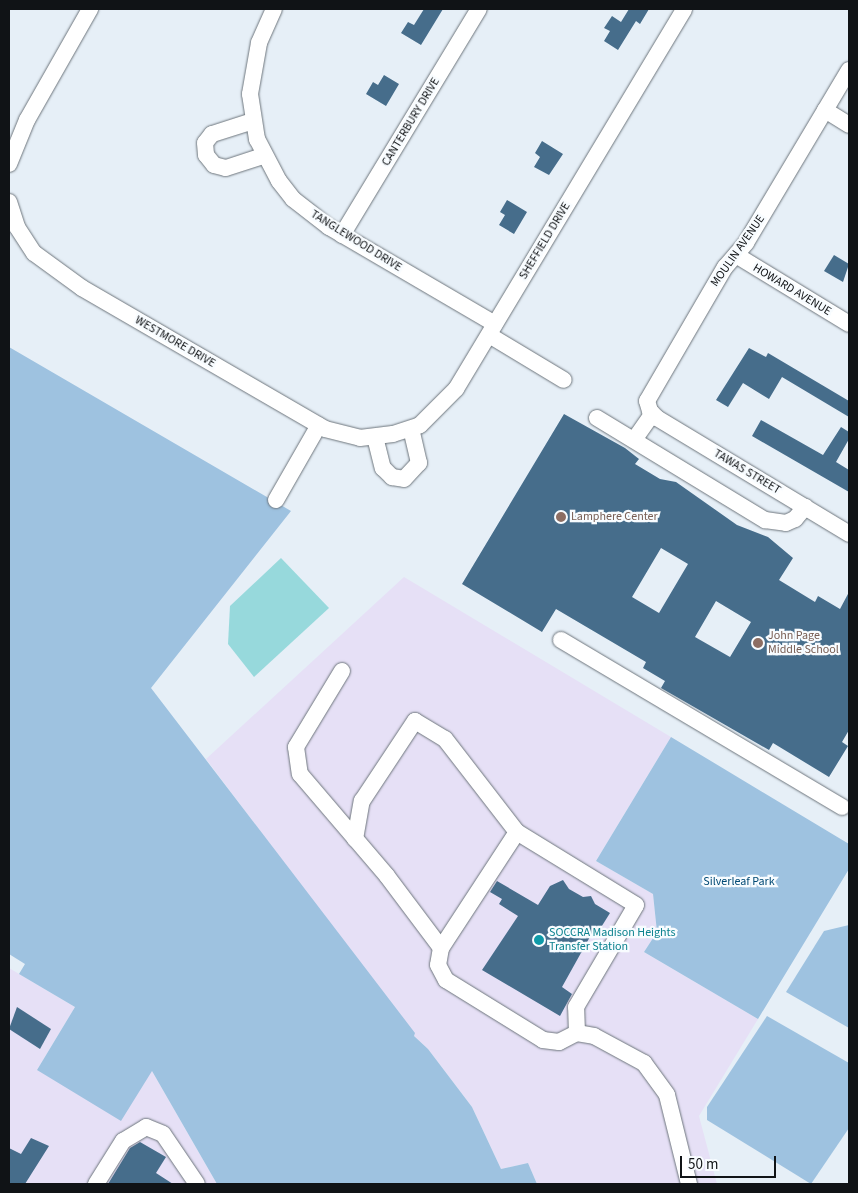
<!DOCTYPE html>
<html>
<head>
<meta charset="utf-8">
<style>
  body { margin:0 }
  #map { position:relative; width:858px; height:1193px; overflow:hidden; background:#e6eff7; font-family:"Source Sans 3",sans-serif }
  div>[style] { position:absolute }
  .industrial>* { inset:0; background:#e6e0f6 }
  .green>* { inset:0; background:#9ec2e0 }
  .water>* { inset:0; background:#97d9dc }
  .building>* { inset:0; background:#466d8b }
  .roads { filter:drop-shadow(0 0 1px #6d757c) drop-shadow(0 0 1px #6d757c) }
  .minor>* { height:16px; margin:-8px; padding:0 8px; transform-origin:8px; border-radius:8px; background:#fff }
  .dots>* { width:14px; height:14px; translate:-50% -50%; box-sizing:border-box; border:2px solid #f8fcff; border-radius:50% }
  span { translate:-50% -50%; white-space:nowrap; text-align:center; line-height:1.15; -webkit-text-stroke:4.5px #f8fcff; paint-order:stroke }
  .street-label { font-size:12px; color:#101316 }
  .education-label { font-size:12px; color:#785e54 }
  .left { translate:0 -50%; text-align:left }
  .park-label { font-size:12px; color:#004974 }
  .culture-label { font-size:12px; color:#0d838f }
  .frame { position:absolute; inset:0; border:10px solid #101316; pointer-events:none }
  .scale { position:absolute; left:680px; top:1156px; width:96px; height:22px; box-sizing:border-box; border:2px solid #101316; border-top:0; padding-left:6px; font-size:15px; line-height:18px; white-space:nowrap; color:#101316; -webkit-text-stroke:4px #f8fcff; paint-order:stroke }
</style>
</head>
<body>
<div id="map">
  <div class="industrial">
    <div style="clip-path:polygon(404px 577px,671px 737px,596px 861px,653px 894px,657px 932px,644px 952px,758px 1019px,699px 1116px,717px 1184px,537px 1184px,528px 1163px,501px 1169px,472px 1107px,428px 1049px,414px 1036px,206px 759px)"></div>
    <div style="clip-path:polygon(9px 968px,75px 1007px,37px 1070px,152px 1071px,217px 1184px,9px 1184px)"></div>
  </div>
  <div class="green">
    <div style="clip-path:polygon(9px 347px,291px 511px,151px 688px,415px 1033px,414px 1036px,428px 1049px,472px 1107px,501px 1169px,528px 1163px,537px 1184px,217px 1184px,152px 1071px,121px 1121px,37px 1070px,75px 1007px,19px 974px,25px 964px,9px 954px)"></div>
    <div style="clip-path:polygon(671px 737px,849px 844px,849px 869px,758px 1019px,644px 952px,657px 932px,653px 894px,596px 861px)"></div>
    <div style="clip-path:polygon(849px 925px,849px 1028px,786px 992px,824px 931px)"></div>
    <div style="clip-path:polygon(767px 1016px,849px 1063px,849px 1128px,811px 1184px,707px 1120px,707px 1107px)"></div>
  </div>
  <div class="water">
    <div style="clip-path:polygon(281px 558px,329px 608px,254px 677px,228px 644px,230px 606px)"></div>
  </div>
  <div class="building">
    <div style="clip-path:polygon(424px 9px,443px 9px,421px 45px,401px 33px,408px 22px,414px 25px)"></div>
    <div style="clip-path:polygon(629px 9px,649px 9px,640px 24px,636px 21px,618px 50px,604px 41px,610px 31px,604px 28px,612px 16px,621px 22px)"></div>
    <div style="clip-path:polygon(384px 75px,399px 84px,386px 106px,366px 94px,373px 82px,378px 85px)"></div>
    <div style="clip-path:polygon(542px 141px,563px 154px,549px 175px,534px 167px,540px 157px,535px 153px)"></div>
    <div style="clip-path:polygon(507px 200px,527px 212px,514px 234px,499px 225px,505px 215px,500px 212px)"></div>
    <div style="clip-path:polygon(834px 255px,849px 264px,843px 282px,824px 271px)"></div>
    <div style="clip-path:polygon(749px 348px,766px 357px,768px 353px,849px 401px,849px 417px,782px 377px,769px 399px,743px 383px,728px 407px,716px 400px)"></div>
    <div style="clip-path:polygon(evenodd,564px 414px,625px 448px,639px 459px,635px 464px,660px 479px,676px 482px,737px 525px,768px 537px,793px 558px,779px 580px,815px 602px,818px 596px,840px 609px,849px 592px,849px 730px,842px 742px,848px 746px,829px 777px,773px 743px,769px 750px,661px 688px,665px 681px,643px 668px,646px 662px,556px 609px,542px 632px,462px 584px,564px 414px,661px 548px,688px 564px,659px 613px,632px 597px,661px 548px,564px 414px,716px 601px,751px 622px,730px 657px,695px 637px,716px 601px)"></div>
    <div style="clip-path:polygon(761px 420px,823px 455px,841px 427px,849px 432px,849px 439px,836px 462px,849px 470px,849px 492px,752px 436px)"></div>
    <div style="clip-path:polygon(563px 880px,569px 889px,583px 897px,591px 896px,595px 904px,610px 913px,600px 929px,596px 926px,562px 987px,572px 994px,560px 1016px,482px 970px,518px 916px,499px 904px,502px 899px,490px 892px,497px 881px,538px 905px,550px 886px)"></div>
    <div style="clip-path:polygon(17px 1007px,51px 1029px,40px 1049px,9px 1029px)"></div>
    <div style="clip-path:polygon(31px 1138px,49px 1146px,25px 1184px,9px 1184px,9px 1148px,21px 1154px)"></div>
    <div style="clip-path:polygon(140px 1142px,166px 1157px,156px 1173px,173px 1184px,108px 1184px,130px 1148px)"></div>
  </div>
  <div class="roads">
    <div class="minor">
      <div style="left:274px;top:9px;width:37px;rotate:114deg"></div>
      <div style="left:259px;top:43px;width:52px;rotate:100deg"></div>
      <div style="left:250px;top:94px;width:46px;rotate:81.2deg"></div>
      <div style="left:257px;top:139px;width:47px;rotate:62.4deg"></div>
      <div style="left:279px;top:181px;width:23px;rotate:52deg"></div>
      <div style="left:293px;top:199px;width:46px;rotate:37.9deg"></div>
      <div style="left:329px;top:227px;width:192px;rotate:30.3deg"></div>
      <div style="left:849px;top:70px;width:201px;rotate:120.8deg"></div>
      <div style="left:746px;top:243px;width:32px;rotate:131deg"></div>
      <div style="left:725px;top:267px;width:155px;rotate:120.2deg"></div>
      <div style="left:647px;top:401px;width:10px;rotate:73deg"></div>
      <div style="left:650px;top:411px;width:10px;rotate:45deg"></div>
      <div style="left:657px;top:418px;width:224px;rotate:31.1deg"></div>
      <div style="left:825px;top:110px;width:28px;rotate:32deg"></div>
      <div style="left:253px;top:121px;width:43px;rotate:162.4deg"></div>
      <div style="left:212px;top:134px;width:11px;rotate:128deg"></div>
      <div style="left:205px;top:143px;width:12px;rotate:85deg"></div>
      <div style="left:206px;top:155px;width:13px;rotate:51deg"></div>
      <div style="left:214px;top:165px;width:12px;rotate:14deg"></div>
      <div style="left:226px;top:168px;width:40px;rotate:-18deg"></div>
      <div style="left:9px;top:164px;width:48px;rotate:-67.8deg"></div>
      <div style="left:27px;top:120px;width:128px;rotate:-60.4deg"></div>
      <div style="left:9px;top:202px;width:26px;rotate:72deg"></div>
      <div style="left:17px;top:227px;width:31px;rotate:57deg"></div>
      <div style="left:34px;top:253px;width:59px;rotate:36.1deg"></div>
      <div style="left:82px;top:288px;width:281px;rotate:30.1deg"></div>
      <div style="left:325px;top:429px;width:36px;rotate:14deg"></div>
      <div style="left:360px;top:438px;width:33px;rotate:-7deg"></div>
      <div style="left:393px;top:434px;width:28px;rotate:-18deg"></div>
      <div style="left:420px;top:425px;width:51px;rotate:-45deg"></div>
      <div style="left:456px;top:389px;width:443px;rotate:-59deg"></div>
      <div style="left:342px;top:235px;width:264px;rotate:-58.8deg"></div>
      <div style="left:736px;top:255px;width:132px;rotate:31.4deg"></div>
      <div style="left:489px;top:335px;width:87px;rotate:31deg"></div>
      <div style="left:597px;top:418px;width:197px;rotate:31.3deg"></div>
      <div style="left:765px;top:520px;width:21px;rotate:8deg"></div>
      <div style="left:786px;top:523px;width:10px;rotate:-24deg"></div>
      <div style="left:795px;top:519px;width:16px;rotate:-50deg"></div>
      <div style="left:375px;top:437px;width:32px;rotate:76deg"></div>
      <div style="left:383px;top:468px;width:13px;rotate:45deg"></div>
      <div style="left:392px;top:477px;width:12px;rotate:9deg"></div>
      <div style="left:404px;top:479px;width:22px;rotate:-47deg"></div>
      <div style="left:419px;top:463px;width:35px;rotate:-103deg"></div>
      <div style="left:634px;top:440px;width:32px;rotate:-55deg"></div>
      <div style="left:276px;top:500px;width:86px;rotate:-60.2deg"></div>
      <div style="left:561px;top:640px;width:327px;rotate:30.7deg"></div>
      <div style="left:342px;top:671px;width:89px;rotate:121.2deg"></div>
      <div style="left:296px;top:747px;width:27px;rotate:82deg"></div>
      <div style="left:300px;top:774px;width:134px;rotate:49.5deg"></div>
      <div style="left:387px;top:876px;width:90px;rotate:53.1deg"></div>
      <div style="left:355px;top:839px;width:39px;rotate:-80deg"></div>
      <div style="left:362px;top:801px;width:96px;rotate:-56.5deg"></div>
      <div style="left:415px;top:721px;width:35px;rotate:31deg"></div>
      <div style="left:445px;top:739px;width:118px;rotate:52.3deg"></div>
      <div style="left:577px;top:1033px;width:26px;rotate:-92deg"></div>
      <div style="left:576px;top:1007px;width:118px;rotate:-59.5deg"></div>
      <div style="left:636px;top:905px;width:140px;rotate:-148.5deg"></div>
      <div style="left:517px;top:832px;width:139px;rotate:123.2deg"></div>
      <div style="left:441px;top:948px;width:17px;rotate:100deg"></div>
      <div style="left:438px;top:965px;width:17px;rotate:62deg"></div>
      <div style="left:446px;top:980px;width:114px;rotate:31.7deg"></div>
      <div style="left:543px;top:1040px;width:16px;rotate:7deg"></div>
      <div style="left:559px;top:1042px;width:20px;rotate:-27deg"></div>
      <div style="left:577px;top:1033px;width:17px;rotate:10deg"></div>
      <div style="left:594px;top:1036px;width:57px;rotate:28.4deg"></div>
      <div style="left:644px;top:1063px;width:39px;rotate:54deg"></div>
      <div style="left:667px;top:1095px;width:92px;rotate:76.1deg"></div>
      <div style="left:96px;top:1184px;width:51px;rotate:-57.9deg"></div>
      <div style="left:123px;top:1141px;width:27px;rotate:-31deg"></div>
      <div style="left:146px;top:1127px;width:18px;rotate:22deg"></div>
      <div style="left:163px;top:1134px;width:60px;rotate:55.8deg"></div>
    </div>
  </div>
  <div class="dots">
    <div style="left:561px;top:517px;background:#8d6e63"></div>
    <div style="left:758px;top:643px;background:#8d6e63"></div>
    <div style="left:539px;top:940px;background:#0f9aa8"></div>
  </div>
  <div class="street-label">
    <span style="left:411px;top:122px;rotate:-59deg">CANTERBURY DRIVE</span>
    <span style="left:356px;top:241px;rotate:32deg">TANGLEWOOD DRIVE</span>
    <span style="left:545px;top:241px;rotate:-59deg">SHEFFIELD DRIVE</span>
    <span style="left:738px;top:251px;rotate:-55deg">MOULIN AVENUE</span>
    <span style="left:792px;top:290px;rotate:31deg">HOWARD AVENUE</span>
    <span style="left:175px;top:342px;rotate:30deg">WESTMORE DRIVE</span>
    <span style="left:747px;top:472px;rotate:31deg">TAWAS STREET</span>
  </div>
  <div class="education-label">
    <span class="left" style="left:571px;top:517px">Lamphere Center</span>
    <span class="left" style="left:768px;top:643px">John Page<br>Middle School</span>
  </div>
  <div class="park-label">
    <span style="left:739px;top:882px">Silverleaf Park</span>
  </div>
  <div class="culture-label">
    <span class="left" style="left:549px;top:940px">SOCCRA Madison Heights<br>Transfer Station</span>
  </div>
  <div class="frame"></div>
  <div class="scale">50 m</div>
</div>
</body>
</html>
